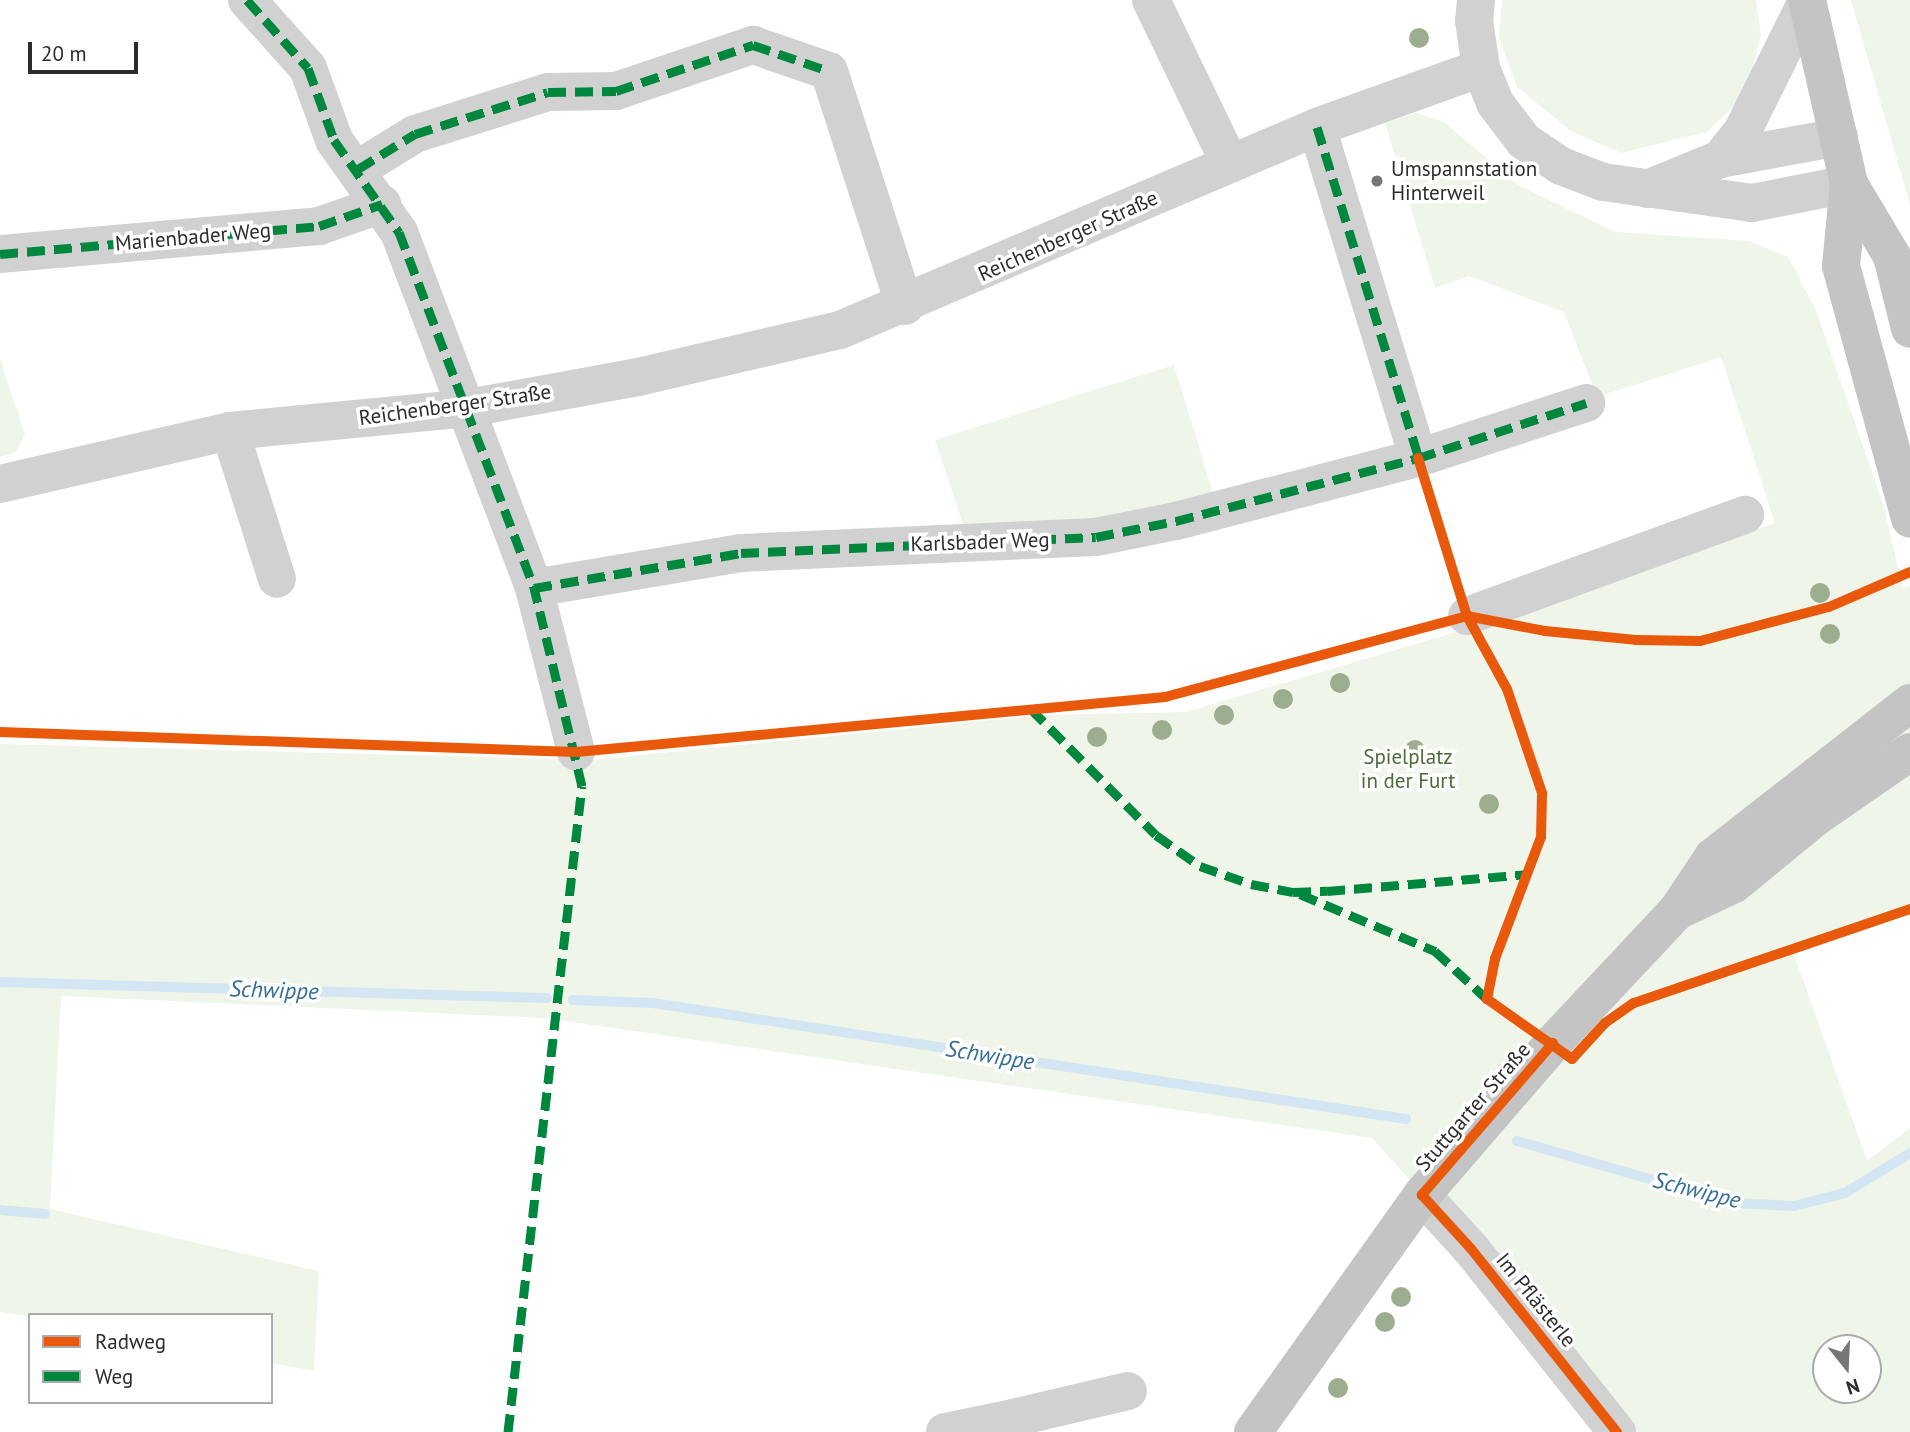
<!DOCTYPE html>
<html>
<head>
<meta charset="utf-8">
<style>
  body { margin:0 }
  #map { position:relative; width:1910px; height:1432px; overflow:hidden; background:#fff; font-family:"PT Sans",sans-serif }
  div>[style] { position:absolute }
  .green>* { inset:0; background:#eff5e9 }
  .stream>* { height:10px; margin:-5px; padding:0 5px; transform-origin:5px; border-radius:5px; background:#d4e6f3 }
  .minor>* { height:38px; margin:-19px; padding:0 19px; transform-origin:19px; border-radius:19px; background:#d1d1d1 }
  .major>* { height:38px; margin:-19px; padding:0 19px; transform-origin:19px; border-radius:19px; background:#c4c4c4 }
  .quiet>* { height:9px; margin-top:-4.5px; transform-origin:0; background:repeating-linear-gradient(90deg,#00873e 0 18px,transparent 0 27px) }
  .cycleway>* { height:10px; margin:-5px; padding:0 5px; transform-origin:5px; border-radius:5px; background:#e8590c }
  .trees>* { width:20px; height:20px; margin:-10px; border-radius:50%; background:#9dae90 }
  .dots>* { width:19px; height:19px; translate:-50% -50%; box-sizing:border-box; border:4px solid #fff; border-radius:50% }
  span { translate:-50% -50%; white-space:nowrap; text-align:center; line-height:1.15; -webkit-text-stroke:7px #fff; paint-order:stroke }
  .poi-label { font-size:21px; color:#2c2c2c }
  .left { translate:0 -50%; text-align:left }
  .street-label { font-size:21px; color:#2c2c2c }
  .park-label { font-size:21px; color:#4d6b36 }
  .water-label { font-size:23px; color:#336d95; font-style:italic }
  .legend { position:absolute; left:28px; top:1313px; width:245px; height:91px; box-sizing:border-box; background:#fff; border:2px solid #ababab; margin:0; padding:9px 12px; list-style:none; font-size:21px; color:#2c2c2c }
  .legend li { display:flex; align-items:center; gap:14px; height:35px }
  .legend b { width:35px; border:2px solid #ababab }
  .north { position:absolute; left:1812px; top:1334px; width:70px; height:70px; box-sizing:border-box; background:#fff; border:2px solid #ababab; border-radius:50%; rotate:162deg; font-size:19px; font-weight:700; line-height:28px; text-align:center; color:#2c2c2c }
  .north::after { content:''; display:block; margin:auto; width:24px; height:32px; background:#767676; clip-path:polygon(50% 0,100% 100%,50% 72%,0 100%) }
  .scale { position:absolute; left:28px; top:42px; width:110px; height:32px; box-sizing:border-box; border:4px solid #2c2c2c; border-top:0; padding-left:9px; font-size:21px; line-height:24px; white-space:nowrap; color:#2c2c2c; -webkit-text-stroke:5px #fff; paint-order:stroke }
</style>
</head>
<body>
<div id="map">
  <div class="green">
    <div style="clip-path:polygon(1502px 0,1756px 0,1761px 35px,1746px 95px,1707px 132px,1621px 153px,1571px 131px,1517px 87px,1499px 37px)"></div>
    <div style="clip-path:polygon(1851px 0,1910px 0,1910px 207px,1908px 198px)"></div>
    <div style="clip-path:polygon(evenodd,1416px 113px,1444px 122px,1519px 186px,1616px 232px,1749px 241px,1788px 257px,1816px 310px,1884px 507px,1903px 589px,1910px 586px,1910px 914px,1794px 954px,1867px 1161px,1910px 1128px,1910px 1432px,1636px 1432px,1372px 1138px,545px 1018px,61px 996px,50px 1209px,319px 1271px,314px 1371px,271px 1363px,271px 1315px,30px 1317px,0 1312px,0 744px,591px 760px,1044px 715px,1186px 712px,1534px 609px,1775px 523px,1721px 357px,1597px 397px,1564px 312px,1469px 276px,1435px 288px,1385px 123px,1416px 113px,1826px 1348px,1868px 1348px,1868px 1390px,1826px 1390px,1826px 1348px)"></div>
    <div style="clip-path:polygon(0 359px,25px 434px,15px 453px,0 457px)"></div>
    <div style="clip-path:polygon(1174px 365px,1215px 500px,1134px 519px,966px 533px,935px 440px)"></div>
  </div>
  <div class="stream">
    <div style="left:0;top:982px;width:547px;rotate:1.68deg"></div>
    <div style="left:573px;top:1000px;width:80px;rotate:2.1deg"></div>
    <div style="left:653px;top:1003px;width:762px;rotate:8.76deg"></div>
    <div style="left:1517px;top:1141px;width:225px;rotate:16deg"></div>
    <div style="left:1733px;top:1203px;width:61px;rotate:2.8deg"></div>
    <div style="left:1794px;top:1206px;width:53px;rotate:-14.3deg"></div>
    <div style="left:1845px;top:1193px;width:76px;rotate:-31.6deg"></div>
    <div style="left:0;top:1210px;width:45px;rotate:5.1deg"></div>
  </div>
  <div class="minor">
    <div style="left:247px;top:0;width:91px;rotate:48.1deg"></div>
    <div style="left:308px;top:68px;width:77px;rotate:70.1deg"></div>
    <div style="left:334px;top:140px;width:113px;rotate:54.8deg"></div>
    <div style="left:399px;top:232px;width:381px;rotate:69.2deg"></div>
    <div style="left:534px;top:588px;width:210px;rotate:-9.6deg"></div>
    <div style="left:741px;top:553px;width:355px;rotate:-2.6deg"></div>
    <div style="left:1096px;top:537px;width:82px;rotate:-11.3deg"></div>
    <div style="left:1176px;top:521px;width:250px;rotate:-14.6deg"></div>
    <div style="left:1418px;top:458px;width:177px;rotate:-18.1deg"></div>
    <div style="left:1151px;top:0;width:182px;rotate:64.3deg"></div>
    <div style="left:1476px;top:0;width:21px;rotate:95deg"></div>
    <div style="left:1474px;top:21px;width:48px;rotate:81.5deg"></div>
    <div style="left:1481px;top:68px;width:38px;rotate:68deg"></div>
    <div style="left:1495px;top:103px;width:48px;rotate:52.7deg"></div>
    <div style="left:1524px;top:141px;width:45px;rotate:34deg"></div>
    <div style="left:1561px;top:166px;width:45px;rotate:20.9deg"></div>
    <div style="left:1603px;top:182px;width:150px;rotate:8deg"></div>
    <div style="left:1752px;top:203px;width:99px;rotate:-11.1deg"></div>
    <div style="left:1317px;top:127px;width:346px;rotate:73deg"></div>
    <div style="left:1720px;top:159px;width:35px;rotate:-51deg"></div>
    <div style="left:1742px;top:132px;width:146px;rotate:-63.6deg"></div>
    <div style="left:358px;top:169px;width:67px;rotate:-31.6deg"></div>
    <div style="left:415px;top:134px;width:139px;rotate:-17.5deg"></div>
    <div style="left:548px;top:92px;width:68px;rotate:-0.8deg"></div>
    <div style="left:616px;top:91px;width:145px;rotate:-18.6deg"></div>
    <div style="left:753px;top:45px;width:80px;rotate:18.9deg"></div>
    <div style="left:829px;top:71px;width:247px;rotate:72.1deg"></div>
    <div style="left:1647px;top:189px;width:79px;rotate:-22.3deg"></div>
    <div style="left:1720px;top:159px;width:121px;rotate:-10.5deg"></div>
    <div style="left:0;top:254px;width:320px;rotate:-5deg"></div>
    <div style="left:319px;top:226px;width:67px;rotate:-19.2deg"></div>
    <div style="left:230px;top:431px;width:155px;rotate:72.4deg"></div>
    <div style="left:0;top:484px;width:236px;rotate:-13deg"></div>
    <div style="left:230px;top:431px;width:239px;rotate:-5.5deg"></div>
    <div style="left:468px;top:408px;width:173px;rotate:-10.3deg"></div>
    <div style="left:638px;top:377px;width:207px;rotate:-13.1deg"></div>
    <div style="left:840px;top:330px;width:518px;rotate:-23.05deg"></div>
    <div style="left:1317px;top:127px;width:174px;rotate:-19.8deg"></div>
    <div style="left:534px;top:588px;width:169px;rotate:75.6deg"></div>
    <div style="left:1467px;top:616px;width:296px;rotate:-20deg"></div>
    <div style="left:1422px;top:1195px;width:74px;rotate:47.7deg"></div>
    <div style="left:1472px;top:1250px;width:233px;rotate:51.5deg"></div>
    <div style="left:945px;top:1432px;width:69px;rotate:-11.6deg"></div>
    <div style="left:1003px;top:1432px;width:17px;rotate:-54deg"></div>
    <div style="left:1013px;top:1418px;width:118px;rotate:-13.2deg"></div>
  </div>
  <div class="major">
    <div style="left:1807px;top:0;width:189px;rotate:77.1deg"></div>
    <div style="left:1849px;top:184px;width:84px;rotate:59.2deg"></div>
    <div style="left:1892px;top:256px;width:75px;rotate:76.1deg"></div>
    <div style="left:1849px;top:184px;width:82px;rotate:95.6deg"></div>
    <div style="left:1841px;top:266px;width:262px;rotate:74.7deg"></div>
    <div style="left:1677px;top:911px;width:63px;rotate:-25.3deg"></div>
    <div style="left:1734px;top:884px;width:106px;rotate:-39.3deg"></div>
    <div style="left:1816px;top:817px;width:114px;rotate:-34.7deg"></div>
    <div style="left:1253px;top:1432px;width:291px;rotate:-54.5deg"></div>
    <div style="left:1422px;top:1195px;width:201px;rotate:-49.2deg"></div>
    <div style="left:1553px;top:1043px;width:181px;rotate:-46.8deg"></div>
    <div style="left:1677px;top:911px;width:65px;rotate:-56.3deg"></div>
    <div style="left:1713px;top:857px;width:250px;rotate:-38deg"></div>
  </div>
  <div class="quiet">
    <div style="left:247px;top:0;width:91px;rotate:48.1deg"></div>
    <div style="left:308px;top:68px;width:77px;rotate:70.1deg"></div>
    <div style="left:334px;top:140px;width:113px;rotate:54.8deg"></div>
    <div style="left:399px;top:232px;width:381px;rotate:69.2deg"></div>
    <div style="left:534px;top:588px;width:210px;rotate:-9.6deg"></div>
    <div style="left:741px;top:553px;width:355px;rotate:-2.6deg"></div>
    <div style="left:1096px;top:537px;width:82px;rotate:-11.3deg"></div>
    <div style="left:1176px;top:521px;width:250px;rotate:-14.6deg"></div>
    <div style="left:1418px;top:458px;width:177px;rotate:-18.1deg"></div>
    <div style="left:1317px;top:127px;width:350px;rotate:72.9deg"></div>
    <div style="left:358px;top:169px;width:67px;rotate:-31.6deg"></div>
    <div style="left:415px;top:134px;width:139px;rotate:-17.5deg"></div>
    <div style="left:548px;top:92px;width:68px;rotate:-0.8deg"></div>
    <div style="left:616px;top:91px;width:145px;rotate:-18.6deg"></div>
    <div style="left:753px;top:45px;width:80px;rotate:18.9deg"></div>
    <div style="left:0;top:254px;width:320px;rotate:-5deg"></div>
    <div style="left:319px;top:226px;width:67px;rotate:-19.2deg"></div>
    <div style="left:1031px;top:709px;width:177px;rotate:45.2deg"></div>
    <div style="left:1156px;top:835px;width:54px;rotate:35.2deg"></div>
    <div style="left:1200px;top:866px;width:54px;rotate:19.4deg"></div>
    <div style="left:1251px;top:884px;width:43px;rotate:10.8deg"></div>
    <div style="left:1293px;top:892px;width:34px;rotate:-2deg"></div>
    <div style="left:1327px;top:891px;width:202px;rotate:-4.8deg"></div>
    <div style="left:1300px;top:894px;width:147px;rotate:22.9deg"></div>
    <div style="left:1435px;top:951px;width:71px;rotate:42.7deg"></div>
    <div style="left:508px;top:1432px;width:650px;rotate:-83.47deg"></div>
    <div style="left:582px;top:786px;width:204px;rotate:-103.6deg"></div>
  </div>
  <div class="cycleway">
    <div style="left:1418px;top:458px;width:165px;rotate:72.8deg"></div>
    <div style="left:1467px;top:616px;width:83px;rotate:61.3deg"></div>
    <div style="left:1507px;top:689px;width:110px;rotate:71.4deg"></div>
    <div style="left:1542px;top:793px;width:44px;rotate:91.3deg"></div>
    <div style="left:1541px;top:837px;width:130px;rotate:110.7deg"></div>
    <div style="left:1495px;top:959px;width:41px;rotate:101.3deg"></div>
    <div style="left:1487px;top:999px;width:104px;rotate:35.2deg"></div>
    <div style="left:1572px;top:1059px;width:49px;rotate:-47.5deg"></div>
    <div style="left:1605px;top:1023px;width:35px;rotate:-35deg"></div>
    <div style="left:1634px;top:1003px;width:292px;rotate:-18.8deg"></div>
    <div style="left:0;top:732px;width:576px;rotate:1.99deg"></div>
    <div style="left:576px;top:752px;width:592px;rotate:-5.33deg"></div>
    <div style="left:1165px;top:697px;width:313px;rotate:-15deg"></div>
    <div style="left:1467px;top:616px;width:79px;rotate:10.9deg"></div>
    <div style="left:1545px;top:631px;width:91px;rotate:5.6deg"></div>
    <div style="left:1636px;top:640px;width:64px;rotate:0.9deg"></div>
    <div style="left:1700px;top:641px;width:133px;rotate:-14.8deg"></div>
    <div style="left:1829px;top:607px;width:88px;rotate:-23.4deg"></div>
    <div style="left:1553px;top:1043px;width:201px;rotate:130.8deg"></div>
    <div style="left:1422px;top:1195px;width:74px;rotate:47.7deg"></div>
    <div style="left:1472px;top:1250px;width:233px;rotate:51.5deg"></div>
  </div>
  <div class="trees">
    <div style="left:1419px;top:38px"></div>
    <div style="left:1820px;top:593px"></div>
    <div style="left:1830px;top:634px"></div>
    <div style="left:1340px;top:683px"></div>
    <div style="left:1283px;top:699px"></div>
    <div style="left:1224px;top:715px"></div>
    <div style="left:1162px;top:730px"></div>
    <div style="left:1097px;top:737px"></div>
    <div style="left:1415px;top:750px"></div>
    <div style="left:1489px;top:804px"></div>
    <div style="left:1401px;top:1297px"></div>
    <div style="left:1385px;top:1322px"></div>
    <div style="left:1338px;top:1388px"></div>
  </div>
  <div class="dots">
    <div style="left:1377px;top:181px;background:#767676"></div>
  </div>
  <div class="poi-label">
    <span class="left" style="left:1391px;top:181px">Umspannstation<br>Hinterweil</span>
  </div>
  <div class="street-label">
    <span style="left:1068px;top:236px;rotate:-24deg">Reichenberger Straße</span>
    <span style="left:193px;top:237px;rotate:-5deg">Marienbader Weg</span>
    <span style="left:455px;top:405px;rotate:-8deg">Reichenberger Straße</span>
    <span style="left:980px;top:542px;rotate:-2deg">Karlsbader Weg</span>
    <span style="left:1473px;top:1107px;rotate:-49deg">Stuttgarter Straße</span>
    <span style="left:1536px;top:1300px;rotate:51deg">Im Pflästerle</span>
  </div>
  <div class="park-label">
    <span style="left:1408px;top:769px">Spielplatz<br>in der Furt</span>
  </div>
  <div class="water-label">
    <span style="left:274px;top:990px;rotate:2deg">Schwippe</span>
    <span style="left:990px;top:1055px;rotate:9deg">Schwippe</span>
    <span style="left:1697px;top:1190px;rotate:14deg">Schwippe</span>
  </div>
  <ul class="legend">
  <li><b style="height:9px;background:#e8590c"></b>Radweg</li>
  <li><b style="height:9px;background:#00873e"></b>Weg</li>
  </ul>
  <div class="north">N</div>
  <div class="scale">20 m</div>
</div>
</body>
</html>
